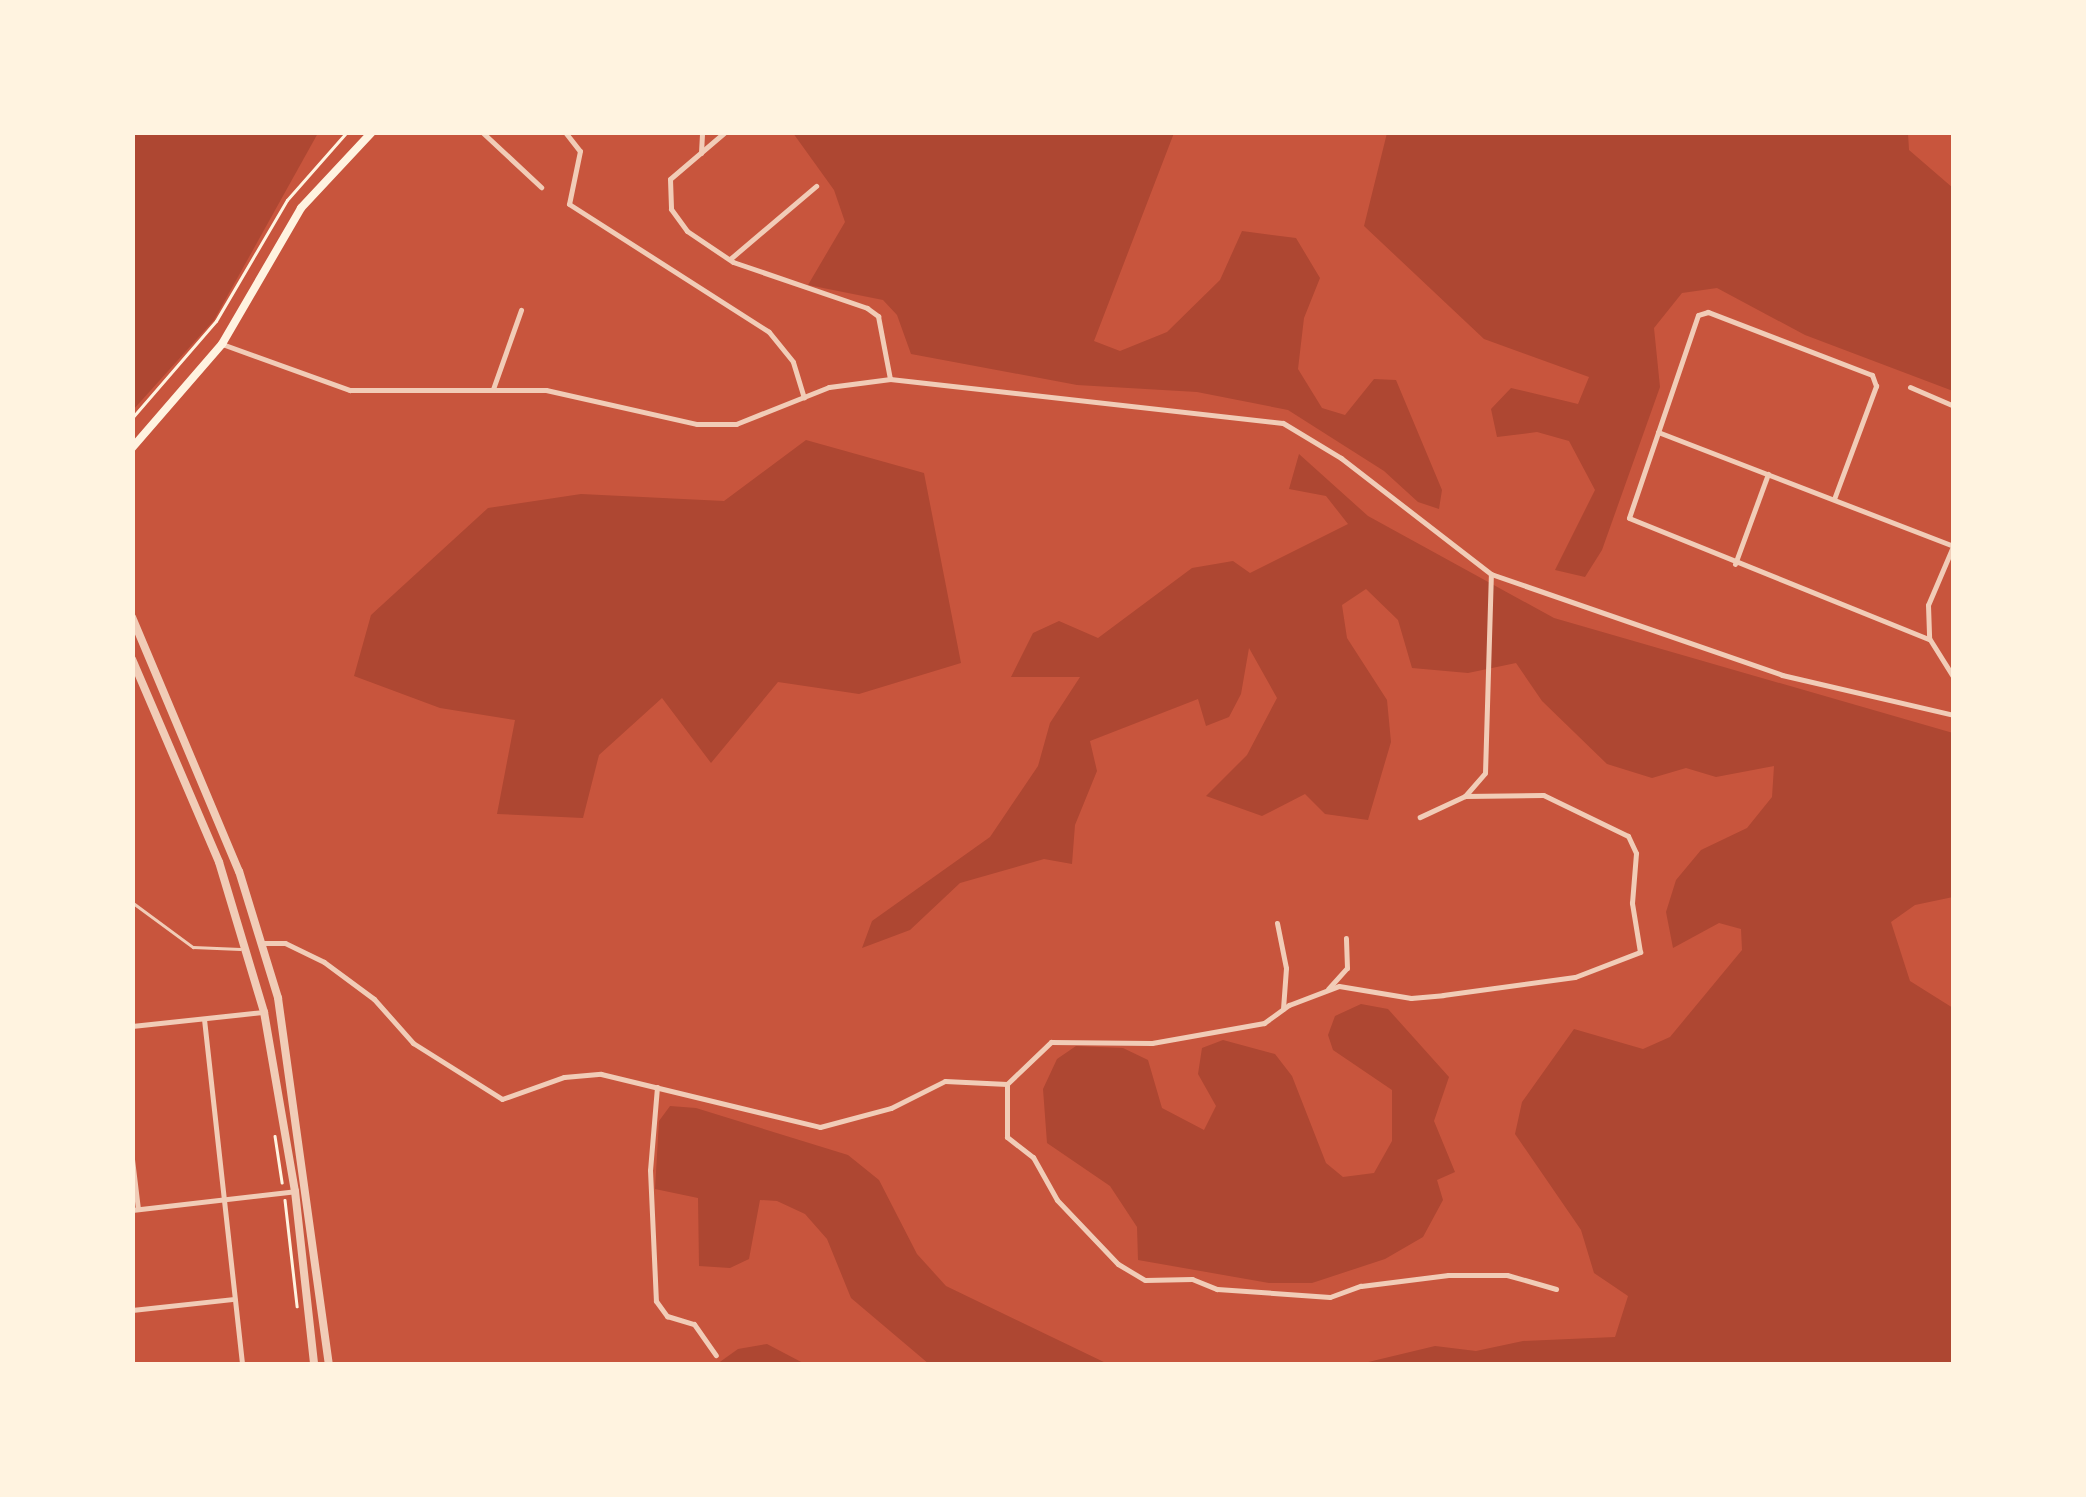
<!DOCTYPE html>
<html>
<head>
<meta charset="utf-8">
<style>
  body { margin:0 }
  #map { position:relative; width:2086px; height:1497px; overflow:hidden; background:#c8553d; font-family:Figtree,sans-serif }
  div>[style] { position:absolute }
  .green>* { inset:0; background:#ae4732 }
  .path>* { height:2.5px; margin:-1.25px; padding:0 1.25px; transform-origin:1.25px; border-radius:1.25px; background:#fff3e0 }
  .service>* { height:2.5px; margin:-1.25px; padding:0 1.25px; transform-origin:1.25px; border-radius:1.25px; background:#f1ccb7 }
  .minor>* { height:5px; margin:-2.5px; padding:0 2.5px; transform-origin:2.5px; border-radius:2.5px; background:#f1ccb7 }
  .tertiary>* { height:8px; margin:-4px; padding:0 4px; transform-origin:4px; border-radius:4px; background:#f1ccb7 }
  .secondary>* { height:8px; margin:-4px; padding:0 4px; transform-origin:4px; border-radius:4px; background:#fff3e0 }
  span { translate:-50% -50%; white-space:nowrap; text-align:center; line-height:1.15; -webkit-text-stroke:8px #fff3e0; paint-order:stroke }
  .frame { position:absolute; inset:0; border:135px solid #fff3e0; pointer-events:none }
</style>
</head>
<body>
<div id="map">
  <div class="green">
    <div style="clip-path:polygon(132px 133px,318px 133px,214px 320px,133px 410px)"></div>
    <div style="clip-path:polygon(793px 133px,1174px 133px,1094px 341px,1120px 351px,1167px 332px,1220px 280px,1242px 231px,1296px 238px,1320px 278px,1304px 318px,1298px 369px,1322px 408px,1345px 415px,1374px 379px,1396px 380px,1442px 490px,1439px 509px,1418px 502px,1384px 471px,1288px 410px,1197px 392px,1077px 385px,911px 354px,897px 315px,883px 300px,808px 285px,845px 222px,834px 190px)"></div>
    <div style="clip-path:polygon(1387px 133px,1908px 133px,1909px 150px,1953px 188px,1953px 391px,1805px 335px,1717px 288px,1682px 293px,1654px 328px,1660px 387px,1602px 550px,1585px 577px,1555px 570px,1595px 490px,1569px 441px,1537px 432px,1497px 437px,1491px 409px,1511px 388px,1578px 404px,1589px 377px,1484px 339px,1364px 226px)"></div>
    <div style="clip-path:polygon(806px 440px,924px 473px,961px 663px,859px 694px,778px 682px,711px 763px,662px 698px,599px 755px,583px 818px,497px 814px,515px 720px,440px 708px,354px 676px,371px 615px,488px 508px,581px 494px,724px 501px)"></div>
    <div style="clip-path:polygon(1299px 454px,1368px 516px,1554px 618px,1953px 733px,1953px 897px,1915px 905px,1891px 922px,1910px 981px,1953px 1008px,1953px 1364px,1360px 1364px,1435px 1346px,1476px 1351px,1523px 1341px,1615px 1337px,1628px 1296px,1594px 1273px,1581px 1230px,1515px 1134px,1522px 1102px,1574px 1029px,1643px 1049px,1670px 1037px,1742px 950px,1741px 929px,1719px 923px,1673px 948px,1666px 912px,1676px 880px,1701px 850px,1747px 828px,1772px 797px,1774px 766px,1716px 777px,1686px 768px,1652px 778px,1607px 764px,1542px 701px,1516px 663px,1468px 673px,1412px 668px,1398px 620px,1366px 589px,1342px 605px,1347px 638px,1387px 700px,1391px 742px,1368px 820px,1325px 814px,1305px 794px,1262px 816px,1206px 796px,1247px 755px,1277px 698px,1249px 648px,1241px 694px,1229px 717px,1206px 726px,1198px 699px,1090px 741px,1097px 771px,1075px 825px,1072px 864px,1044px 859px,960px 883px,910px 930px,862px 948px,872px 921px,990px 837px,1038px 766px,1050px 723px,1080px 677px,1011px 677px,1033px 633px,1059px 621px,1098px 638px,1192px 568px,1233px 561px,1250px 573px,1348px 524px,1326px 496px,1289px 489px)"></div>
    <div style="clip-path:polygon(1361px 1004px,1388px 1009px,1449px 1077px,1434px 1121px,1455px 1172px,1437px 1180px,1443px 1200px,1423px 1237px,1385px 1259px,1312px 1283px,1269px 1283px,1138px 1260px,1137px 1227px,1110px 1186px,1047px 1143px,1043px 1089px,1057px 1059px,1076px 1046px,1123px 1048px,1148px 1060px,1162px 1108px,1204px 1130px,1216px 1106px,1198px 1074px,1202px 1048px,1223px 1040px,1275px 1054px,1292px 1076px,1326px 1163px,1343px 1177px,1374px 1173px,1392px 1141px,1392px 1090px,1333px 1050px,1328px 1035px,1335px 1016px)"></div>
    <div style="clip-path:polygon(670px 1106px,696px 1108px,848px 1155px,879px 1180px,917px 1254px,946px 1286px,1108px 1364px,929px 1364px,851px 1298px,827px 1239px,805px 1214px,777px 1201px,760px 1200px,749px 1259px,730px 1268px,699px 1266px,698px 1198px,655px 1189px,659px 1121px)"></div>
    <div style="clip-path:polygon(767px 1344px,805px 1364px,717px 1364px,738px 1349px)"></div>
  </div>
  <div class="path">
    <div style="left:132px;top:418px;width:128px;rotate:-49.1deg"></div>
    <div style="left:216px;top:321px;width:140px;rotate:-59.6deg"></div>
    <div style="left:287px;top:200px;width:91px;rotate:-48.6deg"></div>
    <div style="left:275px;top:1136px;width:47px;rotate:81.3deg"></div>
    <div style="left:285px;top:1200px;width:107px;rotate:83.5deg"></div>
  </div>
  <div class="service">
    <div style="left:132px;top:902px;width:76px;rotate:36.4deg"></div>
    <div style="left:193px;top:947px;width:47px;rotate:2.4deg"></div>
  </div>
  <div class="minor">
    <div style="left:482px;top:132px;width:81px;rotate:43deg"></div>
    <div style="left:565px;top:132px;width:24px;rotate:52deg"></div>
    <div style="left:580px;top:151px;width:54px;rotate:101.7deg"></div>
    <div style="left:569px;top:204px;width:237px;rotate:32.6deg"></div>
    <div style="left:769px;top:332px;width:38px;rotate:51deg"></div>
    <div style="left:793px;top:362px;width:37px;rotate:73deg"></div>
    <div style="left:725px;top:132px;width:72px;rotate:139.5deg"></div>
    <div style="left:670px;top:179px;width:30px;rotate:88deg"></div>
    <div style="left:671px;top:209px;width:27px;rotate:54deg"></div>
    <div style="left:687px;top:231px;width:55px;rotate:34deg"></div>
    <div style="left:733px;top:262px;width:142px;rotate:18.9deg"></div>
    <div style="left:867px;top:308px;width:14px;rotate:36deg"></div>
    <div style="left:878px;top:316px;width:64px;rotate:79.2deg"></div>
    <div style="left:701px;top:153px;width:21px;rotate:-87deg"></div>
    <div style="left:730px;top:259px;width:113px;rotate:-40.3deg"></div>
    <div style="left:222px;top:344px;width:136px;rotate:19.8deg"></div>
    <div style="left:350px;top:390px;width:196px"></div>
    <div style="left:546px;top:390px;width:155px;rotate:12.7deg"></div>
    <div style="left:697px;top:424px;width:39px"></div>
    <div style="left:736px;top:424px;width:100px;rotate:-21.7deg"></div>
    <div style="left:829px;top:387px;width:62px;rotate:-7.5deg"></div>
    <div style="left:890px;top:379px;width:395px;rotate:6.4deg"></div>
    <div style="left:1283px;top:423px;width:68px;rotate:31.1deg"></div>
    <div style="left:1341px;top:458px;width:190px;rotate:37.7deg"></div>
    <div style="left:1491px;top:574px;width:308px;rotate:19.1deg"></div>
    <div style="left:1782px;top:675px;width:177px;rotate:13.1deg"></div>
    <div style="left:1910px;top:387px;width:48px;rotate:23.4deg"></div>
    <div style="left:493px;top:389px;width:84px;rotate:-70.5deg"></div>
    <div style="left:1658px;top:432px;width:316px;rotate:21.1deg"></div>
    <div style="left:1834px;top:499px;width:121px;rotate:-69.6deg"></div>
    <div style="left:1876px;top:386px;width:12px;rotate:-110deg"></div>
    <div style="left:1872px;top:375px;width:176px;rotate:-159deg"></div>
    <div style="left:1708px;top:312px;width:10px;rotate:163deg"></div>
    <div style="left:1698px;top:315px;width:214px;rotate:108.8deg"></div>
    <div style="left:1629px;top:518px;width:323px;rotate:22deg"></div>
    <div style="left:1954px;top:544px;width:66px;rotate:113.1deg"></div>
    <div style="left:1928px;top:605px;width:33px;rotate:88deg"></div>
    <div style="left:1929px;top:638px;width:47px;rotate:58deg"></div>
    <div style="left:1735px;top:564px;width:96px;rotate:-69.9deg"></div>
    <div style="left:1465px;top:796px;width:30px;rotate:-49deg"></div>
    <div style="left:1485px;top:773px;width:199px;rotate:-88.3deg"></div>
    <div style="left:1277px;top:923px;width:46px;rotate:78.7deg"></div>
    <div style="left:1286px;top:968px;width:41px;rotate:94.2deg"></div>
    <div style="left:261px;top:943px;width:24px"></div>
    <div style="left:285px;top:943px;width:43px;rotate:26deg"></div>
    <div style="left:324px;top:962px;width:62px;rotate:36.5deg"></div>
    <div style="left:374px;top:999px;width:59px;rotate:48.4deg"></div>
    <div style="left:413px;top:1043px;width:105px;rotate:32.2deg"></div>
    <div style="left:502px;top:1099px;width:66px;rotate:-19.5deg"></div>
    <div style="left:564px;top:1077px;width:37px;rotate:-5deg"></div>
    <div style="left:601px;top:1074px;width:225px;rotate:13.6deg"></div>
    <div style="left:820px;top:1127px;width:73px;rotate:-15deg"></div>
    <div style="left:891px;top:1108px;width:60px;rotate:-26.6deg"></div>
    <div style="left:945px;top:1081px;width:62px;rotate:2.8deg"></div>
    <div style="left:1007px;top:1084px;width:61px;rotate:-43.7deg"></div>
    <div style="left:1051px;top:1042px;width:101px;rotate:0.6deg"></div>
    <div style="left:1152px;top:1043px;width:114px;rotate:-10.1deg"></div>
    <div style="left:1264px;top:1023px;width:31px;rotate:-36deg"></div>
    <div style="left:1289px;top:1005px;width:53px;rotate:-20.8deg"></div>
    <div style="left:1339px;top:986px;width:73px;rotate:9.5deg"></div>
    <div style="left:1411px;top:998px;width:32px;rotate:-5deg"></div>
    <div style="left:1443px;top:995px;width:133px;rotate:-7.8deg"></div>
    <div style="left:1575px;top:977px;width:70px;rotate:-21deg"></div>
    <div style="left:1640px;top:952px;width:50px;rotate:-99.3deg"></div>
    <div style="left:1632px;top:903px;width:50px;rotate:-85.4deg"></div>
    <div style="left:1636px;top:853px;width:19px;rotate:-115deg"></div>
    <div style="left:1628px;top:836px;width:94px;rotate:-154.2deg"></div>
    <div style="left:1543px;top:795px;width:78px;rotate:179.3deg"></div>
    <div style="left:1465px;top:796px;width:50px;rotate:155deg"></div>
    <div style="left:1328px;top:989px;width:28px;rotate:-48deg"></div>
    <div style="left:1347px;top:968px;width:30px;rotate:-92deg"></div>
    <div style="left:204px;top:1019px;width:347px;rotate:83.7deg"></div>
    <div style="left:132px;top:1026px;width:133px;rotate:-6.1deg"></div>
    <div style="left:1007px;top:1084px;width:53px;rotate:90deg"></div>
    <div style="left:1007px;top:1137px;width:33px;rotate:38deg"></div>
    <div style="left:1033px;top:1157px;width:49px;rotate:60.8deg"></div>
    <div style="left:1057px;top:1200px;width:88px;rotate:46.4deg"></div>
    <div style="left:1118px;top:1264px;width:31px;rotate:31deg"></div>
    <div style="left:1145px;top:1280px;width:47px;rotate:-1.2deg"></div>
    <div style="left:1192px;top:1279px;width:27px;rotate:22deg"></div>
    <div style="left:1217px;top:1289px;width:113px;rotate:4deg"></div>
    <div style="left:1330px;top:1297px;width:33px;rotate:-20deg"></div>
    <div style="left:1361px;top:1286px;width:88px;rotate:-7.2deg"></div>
    <div style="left:1448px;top:1275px;width:59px"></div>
    <div style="left:1507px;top:1275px;width:51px;rotate:15.9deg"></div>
    <div style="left:657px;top:1087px;width:83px;rotate:94.8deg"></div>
    <div style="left:650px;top:1170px;width:131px;rotate:87.4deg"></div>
    <div style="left:656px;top:1301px;width:19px;rotate:54deg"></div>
    <div style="left:667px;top:1316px;width:28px;rotate:17deg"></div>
    <div style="left:694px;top:1324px;width:38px;rotate:55deg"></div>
    <div style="left:132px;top:1159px;width:50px;rotate:83.2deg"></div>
    <div style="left:132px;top:1210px;width:164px;rotate:-6.6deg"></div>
    <div style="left:132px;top:1310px;width:103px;rotate:-6.2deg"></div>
  </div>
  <div class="tertiary">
    <div style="left:132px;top:617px;width:276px;rotate:67.2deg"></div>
    <div style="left:239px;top:871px;width:133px;rotate:72.9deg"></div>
    <div style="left:278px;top:998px;width:370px;rotate:82.1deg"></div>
    <div style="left:132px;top:659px;width:221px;rotate:66.8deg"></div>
    <div style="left:219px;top:862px;width:157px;rotate:73.3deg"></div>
    <div style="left:264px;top:1012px;width:182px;rotate:80.2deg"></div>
    <div style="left:295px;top:1191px;width:174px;rotate:83.7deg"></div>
  </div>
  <div class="secondary">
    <div style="left:132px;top:448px;width:138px;rotate:-49.1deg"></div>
    <div style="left:222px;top:344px;width:157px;rotate:-59.8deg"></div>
    <div style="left:301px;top:208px;width:104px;rotate:-46.9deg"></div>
  </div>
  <div class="frame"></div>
</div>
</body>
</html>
